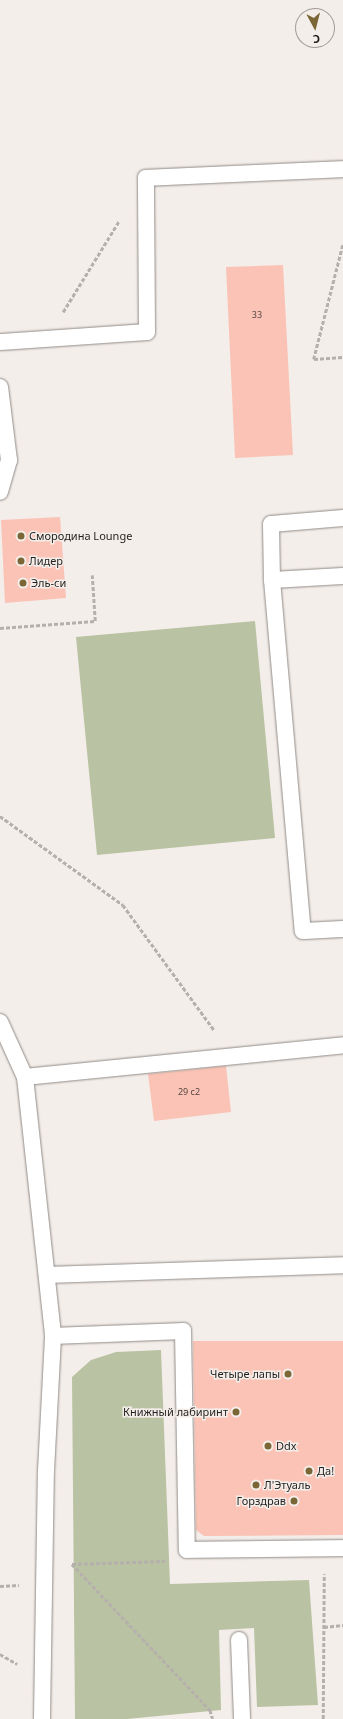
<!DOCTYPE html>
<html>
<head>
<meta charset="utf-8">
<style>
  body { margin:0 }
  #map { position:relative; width:343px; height:1719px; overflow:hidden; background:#f4eeea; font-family:"Noto Sans",sans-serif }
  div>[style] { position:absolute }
  .green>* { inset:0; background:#b9c2a2 }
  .building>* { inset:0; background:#fac3b6 }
  .path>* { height:2.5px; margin-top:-1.25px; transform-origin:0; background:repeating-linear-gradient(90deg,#b5b0ac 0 4px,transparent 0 6px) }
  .roads { filter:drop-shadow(0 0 1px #908b87) drop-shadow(0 0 1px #908b87) }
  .service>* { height:16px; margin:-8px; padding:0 8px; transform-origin:8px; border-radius:8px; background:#fff }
  .dots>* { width:11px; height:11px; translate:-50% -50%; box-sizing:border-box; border:2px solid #f4eeea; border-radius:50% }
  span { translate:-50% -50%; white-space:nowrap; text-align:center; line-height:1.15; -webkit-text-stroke:3px #f4eeea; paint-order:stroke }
  .number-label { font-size:9px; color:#574843 }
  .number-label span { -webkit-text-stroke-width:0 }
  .poi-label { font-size:11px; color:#211f1d }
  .left { translate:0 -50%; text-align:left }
  .right { translate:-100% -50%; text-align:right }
  .north { position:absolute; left:295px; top:8px; width:40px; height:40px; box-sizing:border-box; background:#f4eeea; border:1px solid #a09b98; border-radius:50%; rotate:173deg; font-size:11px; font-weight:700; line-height:16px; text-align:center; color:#211f1d }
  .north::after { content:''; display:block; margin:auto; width:14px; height:18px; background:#7a6735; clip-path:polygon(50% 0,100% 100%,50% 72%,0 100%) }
</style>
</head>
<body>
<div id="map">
  <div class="green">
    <div style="clip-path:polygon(255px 621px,275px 838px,97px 855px,76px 637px)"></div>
    <div style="clip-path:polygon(161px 1350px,170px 1584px,309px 1580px,318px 1705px,257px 1707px,254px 1628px,219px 1630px,221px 1710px,127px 1719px,75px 1719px,72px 1377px,91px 1360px,116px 1352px)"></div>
  </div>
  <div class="building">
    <div style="clip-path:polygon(283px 265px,293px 455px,235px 458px,226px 267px)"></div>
    <div style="clip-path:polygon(60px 517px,66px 598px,5px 603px,1px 520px)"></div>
    <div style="clip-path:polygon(226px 1066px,231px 1112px,154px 1121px,148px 1074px)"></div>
    <div style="clip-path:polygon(193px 1341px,343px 1341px,343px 1535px,204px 1536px,196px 1530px)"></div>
  </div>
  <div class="path">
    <div style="left:343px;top:245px;width:118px;rotate:104.3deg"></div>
    <div style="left:314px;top:359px;width:29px;rotate:-4deg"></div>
    <div style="left:63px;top:312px;width:107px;rotate:-58.4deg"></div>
    <div style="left:0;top:628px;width:95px;rotate:-4.2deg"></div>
    <div style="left:95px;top:621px;width:46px;rotate:-93.7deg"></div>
    <div style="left:0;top:816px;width:152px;rotate:35.9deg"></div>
    <div style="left:123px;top:905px;width:156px;rotate:53.9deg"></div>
    <div style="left:72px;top:1564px;width:201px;rotate:46.6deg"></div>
    <div style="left:210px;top:1710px;width:9px;rotate:72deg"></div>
    <div style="left:72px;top:1564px;width:93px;rotate:-1.8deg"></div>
    <div style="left:0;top:1586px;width:19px;rotate:-3deg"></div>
    <div style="left:324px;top:1627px;width:19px;rotate:-6deg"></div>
    <div style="left:0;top:1654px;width:20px;rotate:30deg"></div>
    <div style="left:323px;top:1719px;width:145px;rotate:-89.6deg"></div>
  </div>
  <div class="roads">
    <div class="service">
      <div style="left:0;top:342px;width:147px;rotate:-3.9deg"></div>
      <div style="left:147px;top:332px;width:154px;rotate:-90.4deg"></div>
      <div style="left:146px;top:178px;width:197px;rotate:-2.6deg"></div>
      <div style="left:0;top:387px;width:74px;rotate:83deg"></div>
      <div style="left:9px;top:460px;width:33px;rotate:106deg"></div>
      <div style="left:343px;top:518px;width:72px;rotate:175.2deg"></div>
      <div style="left:271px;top:524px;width:56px;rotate:89deg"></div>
      <div style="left:272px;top:580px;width:352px;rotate:85deg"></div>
      <div style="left:303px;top:931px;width:40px;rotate:-2.9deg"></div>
      <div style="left:272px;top:580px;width:71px;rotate:-3.2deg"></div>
      <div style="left:0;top:1022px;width:60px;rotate:65.6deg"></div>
      <div style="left:25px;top:1077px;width:261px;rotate:83.8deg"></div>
      <div style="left:25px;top:1077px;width:320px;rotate:-5.7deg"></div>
      <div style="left:47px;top:1275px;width:296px;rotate:-1.9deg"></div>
      <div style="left:239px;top:1640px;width:79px;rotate:87.8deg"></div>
      <div style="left:42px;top:1719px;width:248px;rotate:-89.1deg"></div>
      <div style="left:46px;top:1471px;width:135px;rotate:-87deg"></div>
      <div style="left:53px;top:1336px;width:130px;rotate:-2.2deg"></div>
      <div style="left:183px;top:1331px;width:219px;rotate:89deg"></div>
      <div style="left:187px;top:1550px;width:156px;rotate:-0.7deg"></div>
    </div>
  </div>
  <div class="dots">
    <div style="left:21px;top:536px;background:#7a6735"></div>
    <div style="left:21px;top:561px;background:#7a6735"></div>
    <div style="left:23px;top:583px;background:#7a6735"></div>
    <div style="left:288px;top:1374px;background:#7a6735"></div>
    <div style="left:236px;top:1412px;background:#7a6735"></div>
    <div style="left:268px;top:1446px;background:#7a6735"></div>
    <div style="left:309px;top:1471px;background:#7a6735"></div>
    <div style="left:256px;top:1485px;background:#7a6735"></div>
    <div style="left:294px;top:1501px;background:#7a6735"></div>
  </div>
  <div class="number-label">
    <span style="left:257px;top:315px">33</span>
    <span style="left:189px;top:1092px">29 с2</span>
  </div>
  <div class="poi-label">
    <span class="left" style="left:29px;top:536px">Смородина Lounge</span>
    <span class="left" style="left:29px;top:561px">Лидер</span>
    <span class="left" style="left:31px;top:583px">Эль-си</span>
    <span class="right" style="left:280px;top:1374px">Четыре лапы</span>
    <span class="right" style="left:228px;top:1412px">Книжный лабиринт</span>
    <span class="left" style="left:276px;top:1446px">Ddx</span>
    <span class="left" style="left:317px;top:1471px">Да!</span>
    <span class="left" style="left:264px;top:1485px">Л'Этуаль</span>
    <span class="right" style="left:286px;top:1501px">Горздрав</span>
  </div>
  <div class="north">С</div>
</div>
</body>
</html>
